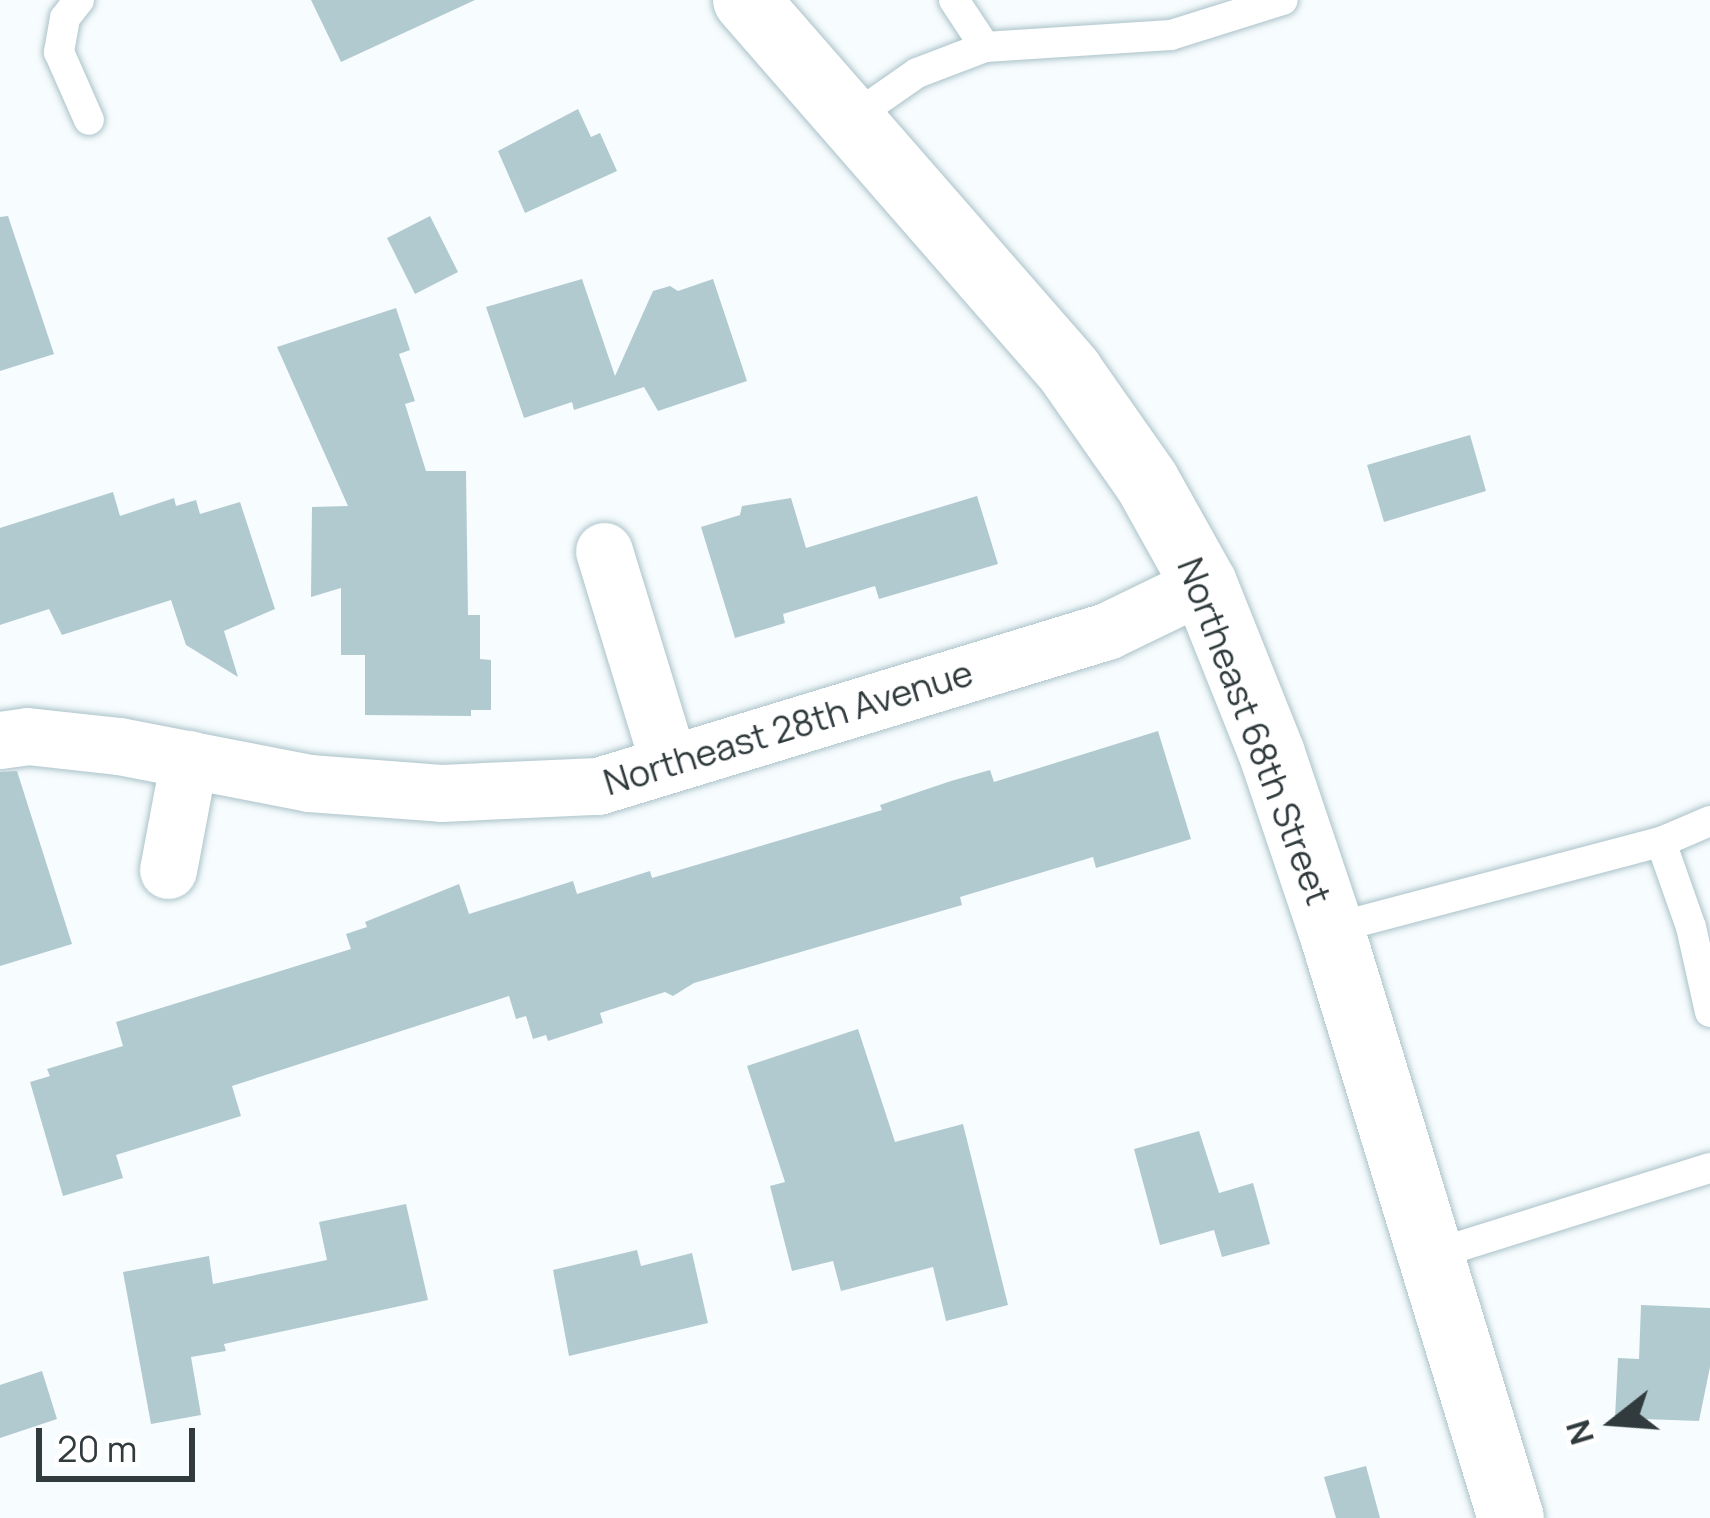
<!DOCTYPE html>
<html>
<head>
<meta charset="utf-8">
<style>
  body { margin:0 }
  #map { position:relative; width:1710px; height:1518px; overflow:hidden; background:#f7fcfe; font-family:Manrope,sans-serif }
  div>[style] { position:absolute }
  .building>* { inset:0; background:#b1cad0 }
  .roads { filter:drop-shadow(0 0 3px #abc3c9) drop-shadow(0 0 3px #abc3c9) }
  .service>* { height:30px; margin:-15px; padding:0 15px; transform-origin:15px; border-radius:15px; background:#fff }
  .minor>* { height:57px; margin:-28.5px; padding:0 28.5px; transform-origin:28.5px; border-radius:28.5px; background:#fff }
  .tertiary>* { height:66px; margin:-33px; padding:0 33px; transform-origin:33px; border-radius:33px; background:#fff }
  span { translate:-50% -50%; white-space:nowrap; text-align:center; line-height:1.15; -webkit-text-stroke:9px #fff; paint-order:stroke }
  .street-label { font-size:36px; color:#313b3d }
  .north { position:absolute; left:1554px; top:1362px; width:120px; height:120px; -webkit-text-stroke:9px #fff; paint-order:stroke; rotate:253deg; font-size:33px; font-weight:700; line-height:48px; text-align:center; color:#313b3d }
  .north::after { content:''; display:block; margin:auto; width:42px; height:54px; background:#313b3d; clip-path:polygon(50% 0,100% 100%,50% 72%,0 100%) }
  .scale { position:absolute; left:36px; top:1428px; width:159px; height:54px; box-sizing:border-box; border:6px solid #313b3d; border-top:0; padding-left:15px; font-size:36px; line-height:42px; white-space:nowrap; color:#313b3d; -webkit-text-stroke:9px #fff; paint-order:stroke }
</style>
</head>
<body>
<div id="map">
  <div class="building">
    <div style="clip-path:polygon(311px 0,475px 0,341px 62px)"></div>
    <div style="clip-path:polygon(578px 109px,591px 137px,600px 133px,617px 171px,525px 213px,498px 151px)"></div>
    <div style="clip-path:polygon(8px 216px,54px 354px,0 371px,0 217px)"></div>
    <div style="clip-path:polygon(430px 216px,458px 272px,415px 294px,387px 238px)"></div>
    <div style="clip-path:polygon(582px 279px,615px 376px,653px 291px,670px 286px,678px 291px,713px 279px,747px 381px,658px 411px,644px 387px,574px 410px,572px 402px,524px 418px,486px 307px)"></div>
    <div style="clip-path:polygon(396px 308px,410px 350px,399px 354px,415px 401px,405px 404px,426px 471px,466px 471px,468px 615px,480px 615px,480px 659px,491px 660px,491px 710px,471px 710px,471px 716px,365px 715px,365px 655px,341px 655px,341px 588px,311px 597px,312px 507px,348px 506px,277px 347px)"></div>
    <div style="clip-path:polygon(1470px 435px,1486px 491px,1384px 522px,1367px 465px)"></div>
    <div style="clip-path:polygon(113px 492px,120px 516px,174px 498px,176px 506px,196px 500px,200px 514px,240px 502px,275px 609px,224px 631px,238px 677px,186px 645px,171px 600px,62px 635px,49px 609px,0 625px,0 528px)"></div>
    <div style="clip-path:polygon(977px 496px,998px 564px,879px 599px,875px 586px,783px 614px,785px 623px,735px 638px,701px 527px,740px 515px,742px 506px,791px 498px,806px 548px)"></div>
    <div style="clip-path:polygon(1158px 731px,1191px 839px,1096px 868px,1093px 857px,960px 897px,962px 905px,694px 983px,673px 996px,665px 992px,600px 1013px,603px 1023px,548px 1041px,546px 1035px,533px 1039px,526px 1016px,516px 1019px,509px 996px,232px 1086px,241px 1116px,116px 1155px,123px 1178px,63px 1196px,30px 1082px,50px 1076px,47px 1069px,123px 1046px,116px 1022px,351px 949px,346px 934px,367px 927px,365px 922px,459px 884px,469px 914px,573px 881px,577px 894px,650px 871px,652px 878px,882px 810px,880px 805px,951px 781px,990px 770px,994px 782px)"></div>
    <div style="clip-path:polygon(17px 771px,72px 944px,0 966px,0 772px)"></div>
    <div style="clip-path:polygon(858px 1029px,895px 1142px,963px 1124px,1008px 1305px,946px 1321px,933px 1267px,841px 1291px,833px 1261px,792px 1271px,770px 1186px,785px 1182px,747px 1066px)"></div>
    <div style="clip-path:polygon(1199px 1131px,1219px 1193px,1253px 1183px,1270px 1244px,1222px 1257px,1214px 1230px,1160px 1245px,1134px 1149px)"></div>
    <div style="clip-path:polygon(406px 1204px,428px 1300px,224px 1344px,226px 1351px,191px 1357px,201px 1415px,151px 1424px,123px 1272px,209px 1256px,213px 1284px,327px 1260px,319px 1222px)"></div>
    <div style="clip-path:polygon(637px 1250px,641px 1266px,692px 1253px,708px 1323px,569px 1356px,553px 1270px)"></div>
    <div style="clip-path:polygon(1641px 1305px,1710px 1308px,1710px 1367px,1699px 1421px,1615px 1418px,1618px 1358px,1639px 1359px)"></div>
    <div style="clip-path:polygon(42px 1371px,57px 1419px,0 1438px,0 1385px)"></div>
    <div style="clip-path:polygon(1366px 1466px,1380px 1518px,1336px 1518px,1324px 1477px)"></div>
  </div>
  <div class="roads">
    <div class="service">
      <div style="left:79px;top:0;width:23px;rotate:128deg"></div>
      <div style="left:65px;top:18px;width:35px;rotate:100deg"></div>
      <div style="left:59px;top:52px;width:74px;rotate:66.2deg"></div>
      <div style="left:954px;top:0;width:56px;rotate:56.6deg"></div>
      <div style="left:985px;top:47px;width:186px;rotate:-3.7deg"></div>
      <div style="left:1171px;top:35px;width:117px;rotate:-17.4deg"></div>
      <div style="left:851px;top:119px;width:80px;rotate:-34.9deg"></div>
      <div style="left:917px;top:73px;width:73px;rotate:-20.9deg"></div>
      <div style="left:1710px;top:821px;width:53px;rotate:156.8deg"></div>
      <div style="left:1661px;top:842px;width:90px;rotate:70.6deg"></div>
      <div style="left:1691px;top:927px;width:87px;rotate:77.4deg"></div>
      <div style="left:1331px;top:929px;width:341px;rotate:-14.8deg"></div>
      <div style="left:1432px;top:1255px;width:291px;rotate:-17.4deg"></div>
    </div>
    <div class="minor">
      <div style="left:604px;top:551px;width:222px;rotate:73deg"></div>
      <div style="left:0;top:740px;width:27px;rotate:-8deg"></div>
      <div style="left:27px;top:736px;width:93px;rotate:6.2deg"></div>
      <div style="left:119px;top:746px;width:194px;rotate:11deg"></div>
      <div style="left:309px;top:783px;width:132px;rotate:4.3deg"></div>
      <div style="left:441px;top:793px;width:157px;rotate:-2.6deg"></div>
      <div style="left:598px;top:786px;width:532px;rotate:-16.94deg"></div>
      <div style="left:1107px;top:631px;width:108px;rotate:-25.9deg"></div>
      <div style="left:168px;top:870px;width:113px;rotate:-79.3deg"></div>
    </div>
    <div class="tertiary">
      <div style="left:746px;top:0;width:493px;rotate:48.9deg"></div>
      <div style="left:1070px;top:372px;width:134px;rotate:55deg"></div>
      <div style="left:1147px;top:482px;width:117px;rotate:60.8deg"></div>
      <div style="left:1204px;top:584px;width:183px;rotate:68.2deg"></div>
      <div style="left:1272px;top:754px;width:185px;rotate:71.4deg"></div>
      <div style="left:1331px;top:929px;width:616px;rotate:73.01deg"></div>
    </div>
  </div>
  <div class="street-label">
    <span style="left:788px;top:727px;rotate:-17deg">Northeast 28th Avenue</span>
    <span style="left:1255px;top:731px;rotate:69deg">Northeast 68th Street</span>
  </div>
  <div class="north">N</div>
  <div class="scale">20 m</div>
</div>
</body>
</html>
